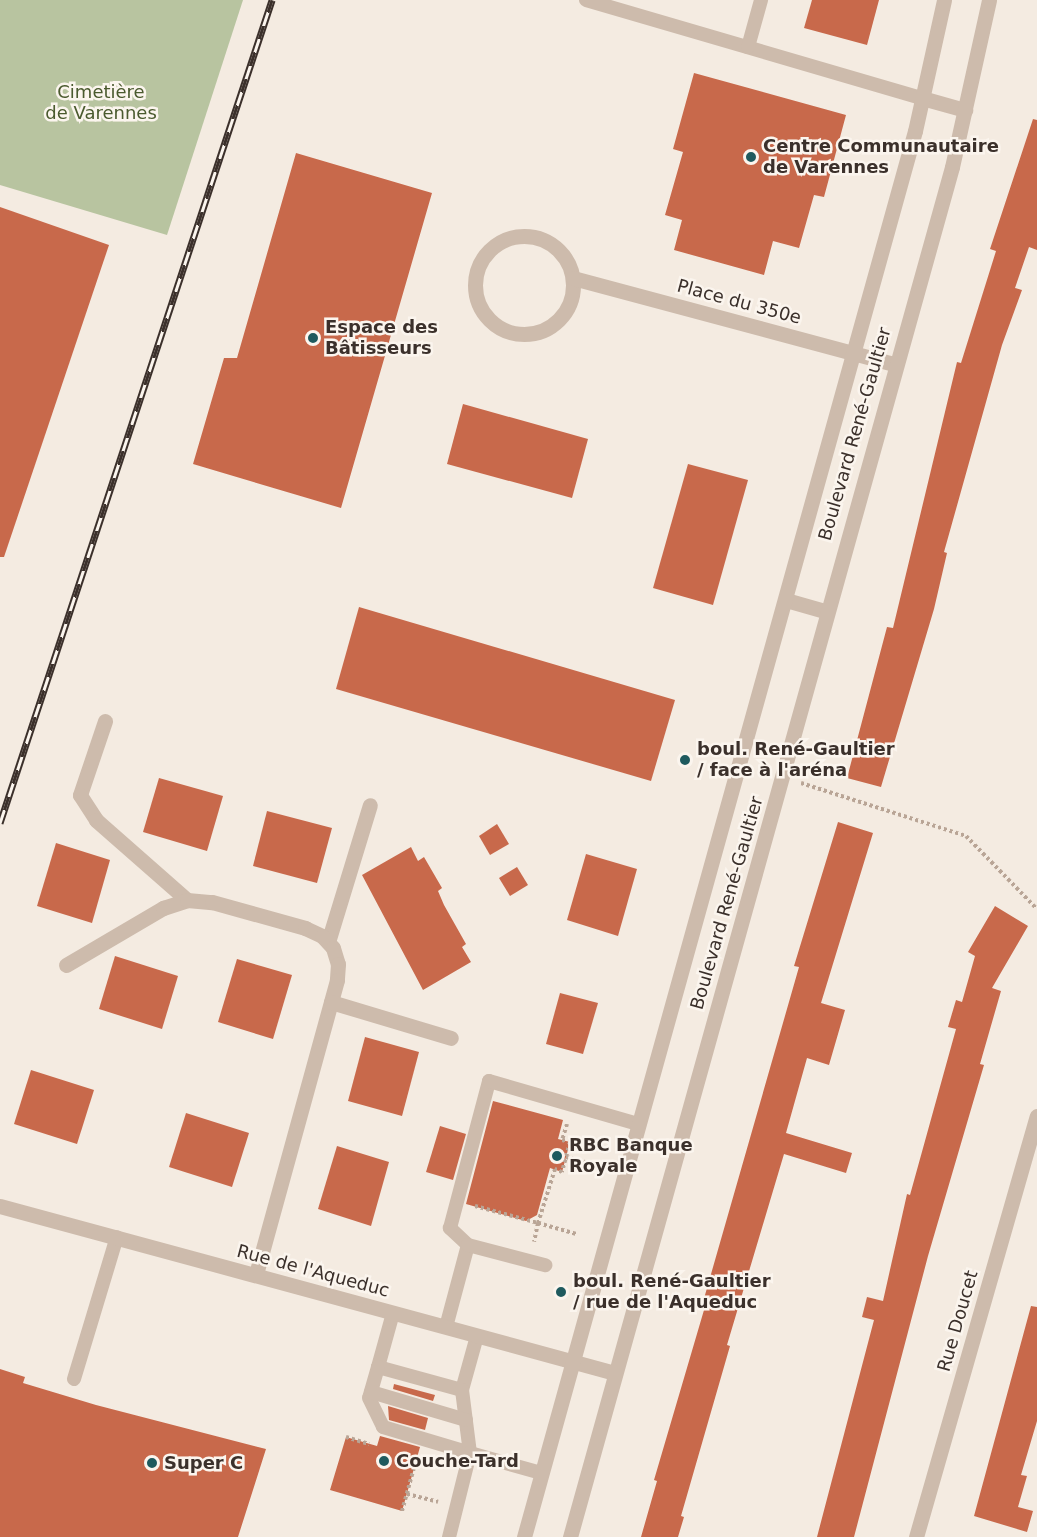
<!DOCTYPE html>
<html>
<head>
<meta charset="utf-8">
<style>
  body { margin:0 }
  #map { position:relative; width:1037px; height:1537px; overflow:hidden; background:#f4ebe1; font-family:"DejaVu Sans",sans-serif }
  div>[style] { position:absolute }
  .green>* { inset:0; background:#b8c4a0 }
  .building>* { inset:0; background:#c8694b }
  .path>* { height:4px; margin-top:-2px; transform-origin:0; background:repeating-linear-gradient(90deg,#b9a596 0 3px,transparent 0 6px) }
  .service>* { height:14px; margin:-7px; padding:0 7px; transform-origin:7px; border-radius:7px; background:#cdbbac }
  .minor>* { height:15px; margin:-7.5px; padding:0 7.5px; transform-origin:7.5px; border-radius:7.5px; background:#cdbbac }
  .minor>.ring { margin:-7.5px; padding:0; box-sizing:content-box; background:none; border:15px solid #cdbbac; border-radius:50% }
  .tertiary>* { height:15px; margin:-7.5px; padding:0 7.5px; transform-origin:7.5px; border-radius:7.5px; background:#cdbbac }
  .rail>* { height:7px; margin-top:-3.5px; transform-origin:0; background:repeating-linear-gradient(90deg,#fbf5ee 0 14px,#3b302b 0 28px); box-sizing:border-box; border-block:2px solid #3b302b }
  .dots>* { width:16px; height:16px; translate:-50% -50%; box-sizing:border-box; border:3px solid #fbf5ee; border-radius:50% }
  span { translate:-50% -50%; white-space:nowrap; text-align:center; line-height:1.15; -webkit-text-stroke:5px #fbf5ee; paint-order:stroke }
  .park-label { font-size:18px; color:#4a5a2e }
  .poi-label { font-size:18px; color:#3b302b; font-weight:700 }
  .left { translate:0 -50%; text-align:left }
  .street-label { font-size:18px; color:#3b302b }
</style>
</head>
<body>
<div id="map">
  <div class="green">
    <div style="clip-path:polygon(0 0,243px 0,167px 235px,0 185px)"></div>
  </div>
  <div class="building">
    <div style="clip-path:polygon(812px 0,879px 0,867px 45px,804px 28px)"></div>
    <div style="clip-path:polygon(694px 73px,846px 115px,824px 197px,814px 195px,799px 248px,773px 241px,764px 275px,674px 250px,682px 220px,665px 215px,683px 152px,673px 149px)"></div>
    <div style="clip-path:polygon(1033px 119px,1037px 120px,1037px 250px,1029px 247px,1015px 288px,1022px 290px,1002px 345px,944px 552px,947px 553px,934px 609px,881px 787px,847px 778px,887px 627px,893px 628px,957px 362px,961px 363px,996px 251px,990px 249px)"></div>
    <div style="clip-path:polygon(296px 153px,432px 193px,341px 508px,193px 464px,224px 358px,237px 358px)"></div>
    <div style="clip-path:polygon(0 207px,109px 245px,4px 557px,0 557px)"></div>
    <div style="clip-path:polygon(463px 404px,588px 439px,572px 498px,447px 464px)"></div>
    <div style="clip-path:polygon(688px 464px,748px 480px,713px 605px,653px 588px)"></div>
    <div style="clip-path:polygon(359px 607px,675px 700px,651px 781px,336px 689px)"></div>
    <div style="clip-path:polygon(159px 778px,223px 796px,207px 851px,143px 832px)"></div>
    <div style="clip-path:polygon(267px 811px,332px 828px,317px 883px,253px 866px)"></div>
    <div style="clip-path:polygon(838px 822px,873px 833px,821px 1003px,845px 1010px,829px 1065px,807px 1058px,786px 1133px,852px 1153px,846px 1173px,784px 1154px,727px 1345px,730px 1346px,681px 1516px,684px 1517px,678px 1537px,641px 1537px,657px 1481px,654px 1480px,704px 1310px,701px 1309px,799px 967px,794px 966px)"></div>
    <div style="clip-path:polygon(497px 824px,509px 844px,490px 855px,479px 836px)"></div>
    <div style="clip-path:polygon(56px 843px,110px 860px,92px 923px,37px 906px)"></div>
    <div style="clip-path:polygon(411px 847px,418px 861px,424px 857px,442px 888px,438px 891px,444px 905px,466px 944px,462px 947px,471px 962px,423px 990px,362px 875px)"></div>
    <div style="clip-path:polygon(586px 854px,637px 869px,618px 936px,567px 920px)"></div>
    <div style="clip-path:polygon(517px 867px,528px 885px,510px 896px,499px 878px)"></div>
    <div style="clip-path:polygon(995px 906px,1028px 926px,992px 988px,1001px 991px,980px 1064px,984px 1065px,928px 1256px,854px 1537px,817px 1537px,874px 1320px,862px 1317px,867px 1297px,883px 1301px,907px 1194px,910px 1195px,956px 1029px,948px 1027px,956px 1000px,962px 1002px,975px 956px,968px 952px)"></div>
    <div style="clip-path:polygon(115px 956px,178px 976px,162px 1029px,99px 1009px)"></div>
    <div style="clip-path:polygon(237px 959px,292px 975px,273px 1039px,218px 1022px)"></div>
    <div style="clip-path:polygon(560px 993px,598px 1003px,583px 1054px,546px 1044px)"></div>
    <div style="clip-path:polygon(365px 1037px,419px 1052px,402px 1116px,348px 1101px)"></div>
    <div style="clip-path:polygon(31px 1070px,94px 1090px,77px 1144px,14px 1124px)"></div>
    <div style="clip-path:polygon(493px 1101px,563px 1120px,558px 1139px,570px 1142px,562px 1172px,550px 1168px,537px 1215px,526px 1221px,466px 1204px)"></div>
    <div style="clip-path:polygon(186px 1113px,249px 1133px,232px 1187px,169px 1167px)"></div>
    <div style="clip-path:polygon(440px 1126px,466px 1134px,453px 1180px,426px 1172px)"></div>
    <div style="clip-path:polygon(337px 1146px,389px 1162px,371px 1226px,318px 1209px)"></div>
    <div style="clip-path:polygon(1031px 1306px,1037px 1307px,1037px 1421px,1021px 1475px,1027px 1476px,1018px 1507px,1033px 1511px,1027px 1532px,974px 1516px)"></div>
    <div style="clip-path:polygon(0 1369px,25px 1377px,23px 1383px,96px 1405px,266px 1449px,238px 1537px,0 1537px)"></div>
    <div style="clip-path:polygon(394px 1384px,435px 1395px,433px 1401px,393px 1389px)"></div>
    <div style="clip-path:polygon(388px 1406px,428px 1418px,425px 1430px,389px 1420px)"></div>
    <div style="clip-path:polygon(380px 1436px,420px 1447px,402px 1511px,330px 1490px,346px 1437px,377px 1446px)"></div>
  </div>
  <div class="path">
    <div style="left:801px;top:783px;width:173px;rotate:17.8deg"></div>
    <div style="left:966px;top:836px;width:102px;rotate:45.8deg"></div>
    <div style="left:567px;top:1124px;width:17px;rotate:107deg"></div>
    <div style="left:562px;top:1140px;width:8px;rotate:14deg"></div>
    <div style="left:570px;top:1142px;width:31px;rotate:105deg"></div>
    <div style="left:562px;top:1172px;width:8px;rotate:-157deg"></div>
    <div style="left:555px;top:1169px;width:57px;rotate:107.5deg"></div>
    <div style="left:538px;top:1223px;width:40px;rotate:16deg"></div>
    <div style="left:566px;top:1157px;width:30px;rotate:15deg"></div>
    <div style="left:475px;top:1206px;width:65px;rotate:15.1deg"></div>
    <div style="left:538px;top:1223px;width:19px;rotate:102deg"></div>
    <div style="left:346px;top:1437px;width:24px;rotate:17deg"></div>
    <div style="left:407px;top:1494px;width:32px;rotate:14deg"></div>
    <div style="left:402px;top:1511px;width:56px;rotate:-74.5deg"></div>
  </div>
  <div class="service">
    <div style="left:586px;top:0;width:350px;rotate:16.3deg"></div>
    <div style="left:748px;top:47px;width:49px;rotate:-74.5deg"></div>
    <div style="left:468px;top:1245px;width:25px;rotate:-137deg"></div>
    <div style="left:450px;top:1228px;width:152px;rotate:-75.1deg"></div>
    <div style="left:489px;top:1081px;width:155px;rotate:16.1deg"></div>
    <div style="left:393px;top:1313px;width:56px;rotate:105.5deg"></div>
    <div style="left:378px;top:1367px;width:87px;rotate:15.3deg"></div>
    <div style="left:462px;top:1390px;width:56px;rotate:-74.5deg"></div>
    <div style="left:446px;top:1327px;width:85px;rotate:-75deg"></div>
    <div style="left:468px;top:1245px;width:80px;rotate:14.6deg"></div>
    <div style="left:378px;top:1367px;width:32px;rotate:106deg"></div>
    <div style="left:369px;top:1398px;width:32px;rotate:64deg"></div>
    <div style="left:383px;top:1427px;width:91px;rotate:16.6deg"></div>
    <div style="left:470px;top:1453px;width:87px;rotate:104deg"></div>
    <div style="left:74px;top:1379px;width:148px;rotate:-73.2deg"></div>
    <div style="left:462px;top:1390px;width:64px;rotate:82.8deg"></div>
    <div style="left:470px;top:1453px;width:74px;rotate:15.7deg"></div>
    <div style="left:371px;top:1392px;width:99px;rotate:16.4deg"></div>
  </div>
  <div class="minor">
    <div class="ring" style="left:475px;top:236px;width:83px;height:83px"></div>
    <div style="left:573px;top:278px;width:332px;rotate:15deg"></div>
    <div style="left:105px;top:721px;width:78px;rotate:108.7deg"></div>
    <div style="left:80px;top:795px;width:30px;rotate:57deg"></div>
    <div style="left:96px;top:820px;width:121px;rotate:41.3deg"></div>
    <div style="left:328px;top:942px;width:143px;rotate:-73deg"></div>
    <div style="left:66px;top:965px;width:113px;rotate:-30.4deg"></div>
    <div style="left:163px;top:908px;width:25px;rotate:-18deg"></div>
    <div style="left:187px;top:900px;width:25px;rotate:5deg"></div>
    <div style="left:212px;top:902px;width:97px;rotate:15.6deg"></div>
    <div style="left:305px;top:928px;width:19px;rotate:25deg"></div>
    <div style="left:322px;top:936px;width:16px;rotate:47deg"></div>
    <div style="left:333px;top:948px;width:17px;rotate:73deg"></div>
    <div style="left:338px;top:964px;width:16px;rotate:94deg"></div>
    <div style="left:337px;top:980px;width:306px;rotate:105.4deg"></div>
    <div style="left:331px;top:1002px;width:125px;rotate:16.7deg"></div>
    <div style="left:916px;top:1537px;width:438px;rotate:-74deg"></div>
  </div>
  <div class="tertiary">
    <div style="left:922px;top:98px;width:45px;rotate:15.6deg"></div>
    <div style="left:786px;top:600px;width:41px;rotate:15.8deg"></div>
    <div style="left:0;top:1206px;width:637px;rotate:15.19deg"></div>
    <div style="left:524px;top:1537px;width:1459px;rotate:-74.46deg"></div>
    <div style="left:915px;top:131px;width:134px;rotate:-77.5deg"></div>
    <div style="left:570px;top:1537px;width:1422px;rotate:-74.42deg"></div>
    <div style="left:952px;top:167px;width:171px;rotate:-77.5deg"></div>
  </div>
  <div class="rail">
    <div style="left:0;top:823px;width:867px;rotate:-71.71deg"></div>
  </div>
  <div class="dots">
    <div style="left:751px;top:157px;background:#1f5a5e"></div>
    <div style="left:313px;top:338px;background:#1f5a5e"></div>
    <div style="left:685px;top:760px;background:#1f5a5e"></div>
    <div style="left:557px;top:1156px;background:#1f5a5e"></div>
    <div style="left:561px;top:1292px;background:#1f5a5e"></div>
    <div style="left:384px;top:1461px;background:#1f5a5e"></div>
    <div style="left:152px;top:1463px;background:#1f5a5e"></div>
  </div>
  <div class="park-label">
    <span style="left:101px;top:103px">Cimetière<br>de Varennes</span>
  </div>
  <div class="poi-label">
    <span class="left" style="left:763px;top:157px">Centre Communautaire<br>de Varennes</span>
    <span class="left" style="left:325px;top:338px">Espace des<br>Bâtisseurs</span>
    <span class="left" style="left:697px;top:760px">boul. René-Gaultier<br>/ face à l'aréna</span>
    <span class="left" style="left:569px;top:1156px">RBC Banque<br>Royale</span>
    <span class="left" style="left:573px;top:1292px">boul. René-Gaultier<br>/ rue de l'Aqueduc</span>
    <span class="left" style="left:396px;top:1461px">Couche-Tard</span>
    <span class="left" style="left:164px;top:1463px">Super C</span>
  </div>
  <div class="street-label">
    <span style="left:739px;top:302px;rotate:15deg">Place du 350e</span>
    <span style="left:855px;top:434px;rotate:-74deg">Boulevard René-Gaultier</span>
    <span style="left:727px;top:903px;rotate:-74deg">Boulevard René-Gaultier</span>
    <span style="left:313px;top:1271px;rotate:15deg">Rue de l'Aqueduc</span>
    <span style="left:958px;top:1321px;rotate:-74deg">Rue Doucet</span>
  </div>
</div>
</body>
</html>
